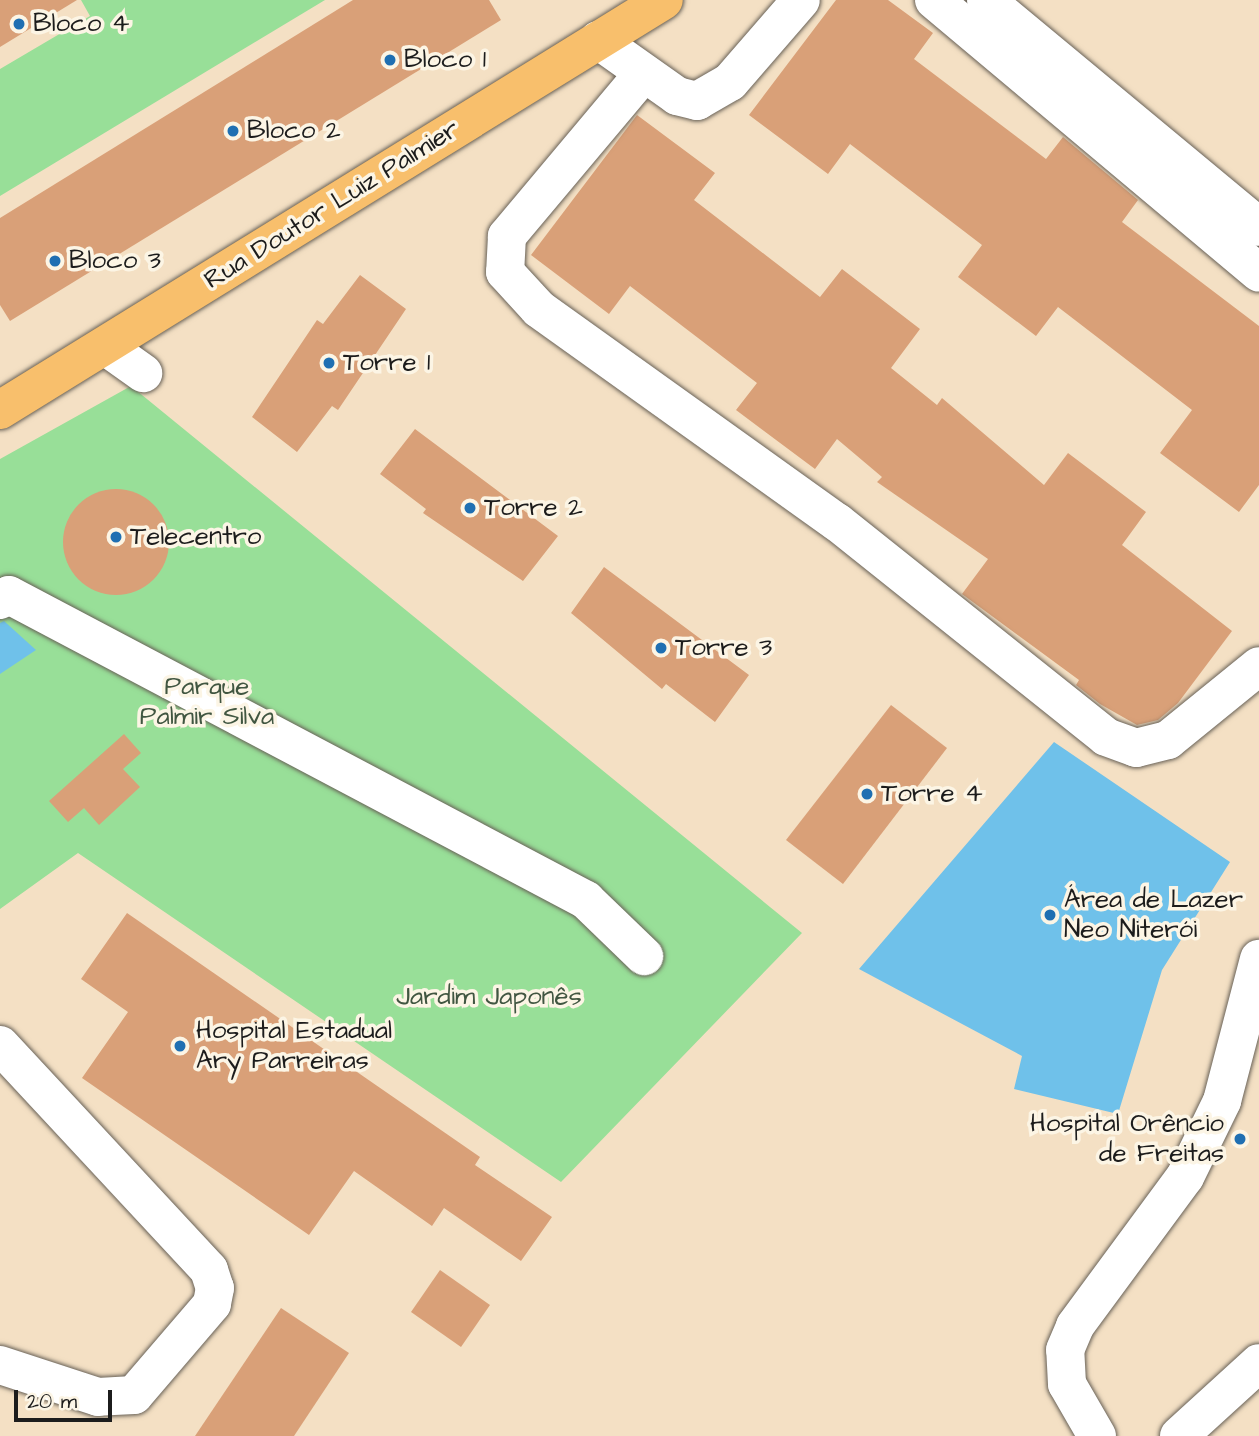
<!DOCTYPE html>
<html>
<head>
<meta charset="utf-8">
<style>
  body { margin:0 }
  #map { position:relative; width:1259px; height:1436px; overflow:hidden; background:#f4e0c4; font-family:"Architects Daughter",sans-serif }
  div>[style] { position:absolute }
  .green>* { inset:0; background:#98df98 }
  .water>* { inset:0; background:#6fc1ea }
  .building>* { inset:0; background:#d9a078 }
  .round { border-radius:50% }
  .roads { filter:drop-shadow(0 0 2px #686157) drop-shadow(0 0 2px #686157) }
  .minor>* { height:38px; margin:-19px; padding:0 19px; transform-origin:19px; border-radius:19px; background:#fff }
  .major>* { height:38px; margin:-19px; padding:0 19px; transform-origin:19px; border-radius:19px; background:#f8bf6c }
  .dots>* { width:19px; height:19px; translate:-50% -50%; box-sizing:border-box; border:4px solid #fcf5e5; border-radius:50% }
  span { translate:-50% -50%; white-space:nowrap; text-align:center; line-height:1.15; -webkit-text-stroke:7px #fcf5e5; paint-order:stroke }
  .poi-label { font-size:26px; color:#1c1c1c }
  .left { translate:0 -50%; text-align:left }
  .right { translate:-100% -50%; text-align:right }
  .street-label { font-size:26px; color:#1c1c1c }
  .park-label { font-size:26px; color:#415641 }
  .scale { position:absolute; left:14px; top:1390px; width:98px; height:32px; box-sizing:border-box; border:4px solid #1c1c1c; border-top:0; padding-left:9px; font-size:21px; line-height:24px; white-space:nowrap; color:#1c1c1c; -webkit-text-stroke:5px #fcf5e5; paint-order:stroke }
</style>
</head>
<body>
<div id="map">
  <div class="green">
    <div style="clip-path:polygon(81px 0,325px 0,0 196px,0 69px,90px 16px)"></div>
    <div style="clip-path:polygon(131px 386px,802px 933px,561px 1182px,78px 853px,0 909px,0 459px)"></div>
  </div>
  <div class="water">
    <div style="clip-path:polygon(4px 621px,36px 650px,0 674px,0 623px)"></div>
    <div style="clip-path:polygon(1054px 742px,1230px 862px,1162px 970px,1118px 1114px,1014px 1089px,1022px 1056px,859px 969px)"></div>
  </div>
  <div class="building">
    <div style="clip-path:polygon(0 0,77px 0,0 47px)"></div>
    <div style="clip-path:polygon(353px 0,489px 0,501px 20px,10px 321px,0 305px,0 218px)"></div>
    <div style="clip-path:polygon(836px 0,888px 0,933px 33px,914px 59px,1046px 159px,1063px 137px,1138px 200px,1122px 222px,1259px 326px,1259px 485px,1239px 512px,1160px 453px,1192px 410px,1058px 307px,1036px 336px,958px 277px,982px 245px,850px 144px,828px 174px,749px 115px)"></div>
    <div style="clip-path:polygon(637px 115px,715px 173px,694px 200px,820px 297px,842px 269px,920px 329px,891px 368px,937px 405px,942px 398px,1044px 485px,1068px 453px,1146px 512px,1122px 545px,1232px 631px,1178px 703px,1158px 720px,1137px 725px,1100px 704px,1076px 685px,1079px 680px,962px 594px,988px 559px,877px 482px,882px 477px,837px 439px,815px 469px,736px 410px,757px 383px,630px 286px,609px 314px,531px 255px)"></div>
    <div style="clip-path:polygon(360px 275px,406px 309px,338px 410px,332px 406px,297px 452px,252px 417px,317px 320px,323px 324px)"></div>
    <div style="clip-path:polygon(415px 429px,558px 536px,523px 581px,423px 513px,426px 509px,380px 474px)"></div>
    <div class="round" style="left:63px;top:489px;width:106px;height:106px"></div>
    <div style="clip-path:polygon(604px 567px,749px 675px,715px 722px,666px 684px,662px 689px,571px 613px)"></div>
    <div style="clip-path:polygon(891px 705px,947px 748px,843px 884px,786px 840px)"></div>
    <div style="clip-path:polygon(124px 734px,141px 753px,123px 769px,140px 787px,99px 825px,84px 808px,68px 822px,49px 801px)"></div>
    <div style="clip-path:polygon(127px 913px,480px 1157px,475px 1165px,552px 1217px,521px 1261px,444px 1208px,432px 1226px,354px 1171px,309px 1235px,82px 1078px,128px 1012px,81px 979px)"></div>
    <div style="clip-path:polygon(440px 1270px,490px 1305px,461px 1347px,411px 1312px)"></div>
    <div style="clip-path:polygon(281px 1308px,349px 1353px,294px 1436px,195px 1436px)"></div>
  </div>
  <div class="roads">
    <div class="minor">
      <div style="left:934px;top:0;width:424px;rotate:40deg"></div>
      <div style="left:986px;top:0;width:355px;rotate:39.7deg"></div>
      <div style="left:598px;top:40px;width:97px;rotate:35.3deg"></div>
      <div style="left:677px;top:96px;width:21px;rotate:14deg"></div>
      <div style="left:697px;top:101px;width:38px;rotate:-30deg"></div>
      <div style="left:730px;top:82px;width:108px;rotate:-49.1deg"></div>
      <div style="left:643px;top:74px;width:212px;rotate:130deg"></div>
      <div style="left:507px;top:236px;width:36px;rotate:93deg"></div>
      <div style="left:505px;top:272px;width:50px;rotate:47.4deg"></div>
      <div style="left:539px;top:309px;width:366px;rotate:35.6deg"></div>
      <div style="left:837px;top:522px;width:344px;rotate:38.6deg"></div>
      <div style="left:1106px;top:737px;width:32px;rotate:20deg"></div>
      <div style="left:1136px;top:748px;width:33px;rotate:-14deg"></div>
      <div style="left:1168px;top:740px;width:117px;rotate:-39.1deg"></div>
      <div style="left:105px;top:346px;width:47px;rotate:35.4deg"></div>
      <div style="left:0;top:600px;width:10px;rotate:-29deg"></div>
      <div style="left:9px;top:595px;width:653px;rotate:27.86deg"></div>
      <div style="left:586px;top:900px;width:81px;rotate:44deg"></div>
      <div style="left:0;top:1045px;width:307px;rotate:47.1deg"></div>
      <div style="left:209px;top:1270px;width:19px;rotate:72deg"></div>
      <div style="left:215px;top:1288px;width:16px;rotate:101deg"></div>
      <div style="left:212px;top:1304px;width:120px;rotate:130.6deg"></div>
      <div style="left:134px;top:1395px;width:36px;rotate:177deg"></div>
      <div style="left:98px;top:1397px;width:103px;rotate:-161.9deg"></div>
      <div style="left:1097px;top:1436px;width:60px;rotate:-120deg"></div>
      <div style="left:1067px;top:1384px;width:34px;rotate:-93deg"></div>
      <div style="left:1065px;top:1350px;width:26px;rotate:-67deg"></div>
      <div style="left:1075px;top:1326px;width:185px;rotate:-53.6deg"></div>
      <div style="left:1185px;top:1177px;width:85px;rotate:-64deg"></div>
      <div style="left:1222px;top:1101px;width:147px;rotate:-75.4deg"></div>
      <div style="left:1179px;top:1436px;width:108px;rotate:-42.4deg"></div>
    </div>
    <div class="major">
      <div style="left:0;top:410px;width:780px;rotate:-31.69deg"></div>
    </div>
  </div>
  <div class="dots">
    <div style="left:19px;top:24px;background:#1f6fb2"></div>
    <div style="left:390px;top:60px;background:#1f6fb2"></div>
    <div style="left:233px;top:131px;background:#1f6fb2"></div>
    <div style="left:55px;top:261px;background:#1f6fb2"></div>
    <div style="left:329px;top:363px;background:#1f6fb2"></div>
    <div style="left:470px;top:508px;background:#1f6fb2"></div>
    <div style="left:116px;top:537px;background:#1f6fb2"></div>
    <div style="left:661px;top:648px;background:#1f6fb2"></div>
    <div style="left:867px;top:794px;background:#1f6fb2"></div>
    <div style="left:1050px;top:915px;background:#1f6fb2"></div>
    <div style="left:180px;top:1046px;background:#1f6fb2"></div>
    <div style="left:1240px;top:1139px;background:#1f6fb2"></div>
  </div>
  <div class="poi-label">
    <span class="left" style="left:33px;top:24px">Bloco 4</span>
    <span class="left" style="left:404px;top:60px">Bloco 1</span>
    <span class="left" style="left:247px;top:131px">Bloco 2</span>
    <span class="left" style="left:69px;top:261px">Bloco 3</span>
    <span class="left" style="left:343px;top:363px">Torre 1</span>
    <span class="left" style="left:484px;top:508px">Torre 2</span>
    <span class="left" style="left:130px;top:537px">Telecentro</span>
    <span class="left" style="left:675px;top:648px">Torre 3</span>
    <span class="left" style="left:881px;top:794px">Torre 4</span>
    <span class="left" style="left:1064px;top:915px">Área de Lazer<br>Neo Niterói</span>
    <span class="left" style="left:196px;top:1046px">Hospital Estadual<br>Ary Parreiras</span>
    <span class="right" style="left:1224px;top:1139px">Hospital Orêncio<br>de Freitas</span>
  </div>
  <div class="street-label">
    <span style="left:332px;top:205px;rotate:-32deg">Rua Doutor Luiz Palmier</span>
  </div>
  <div class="park-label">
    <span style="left:207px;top:702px">Parque<br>Palmir Silva</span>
    <span style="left:489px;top:997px">Jardim Japonês</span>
  </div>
  <div class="scale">20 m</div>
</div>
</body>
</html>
